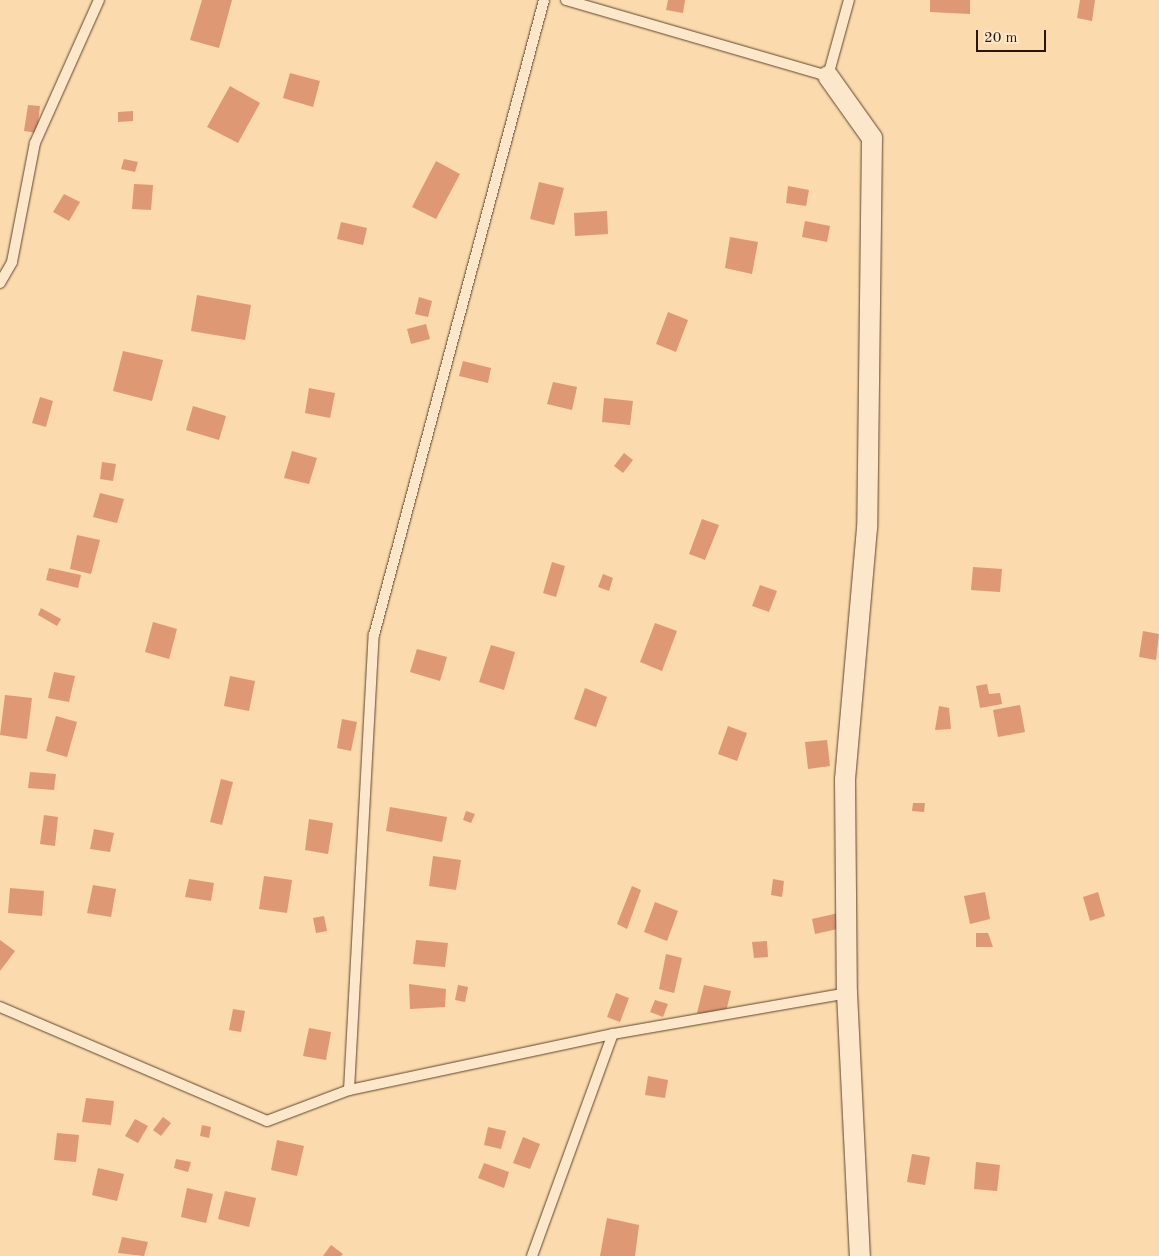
<!DOCTYPE html>
<html>
<head>
<meta charset="utf-8">
<style>
  body { margin:0 }
  #map { position:relative; width:1159px; height:1256px; overflow:hidden; background:#fbdaad; font-family:"Old Standard TT",serif }
  div>[style] { position:absolute }
  .building>* { inset:0; background:#de9874 }
  .roads { filter:drop-shadow(0 0 1px #5e462b) drop-shadow(0 0 1px #5e462b) }
  .lane>* { height:10px; margin:-5px; padding:0 5px; transform-origin:5px; border-radius:5px; background:#fce7ca }
  .street>* { height:20px; margin:-10px; padding:0 10px; transform-origin:10px; border-radius:10px; background:#fce7ca }
  span { translate:-50% -50%; white-space:nowrap; text-align:center; line-height:1.15; -webkit-text-stroke:4px #fce7ca; paint-order:stroke }
  .scale { position:absolute; left:976px; top:30px; width:70px; height:22px; box-sizing:border-box; border:2px solid #291500; border-top:0; padding-left:6px; font-size:15px; line-height:18px; white-space:nowrap; color:#291500; -webkit-text-stroke:4px #fce7ca; paint-order:stroke }
</style>
</head>
<body>
<div id="map">
  <div class="building">
    <div style="clip-path:polygon(202px 0,232px 0,219px 48px,190px 40px)"></div>
    <div style="clip-path:polygon(668px 0,685px 0,683px 13px,666px 10px)"></div>
    <div style="clip-path:polygon(930px 0,970px 0,970px 14px,930px 12px)"></div>
    <div style="clip-path:polygon(1080px 0,1095px 0,1092px 21px,1077px 18px)"></div>
    <div style="clip-path:polygon(290px 73px,320px 81px,313px 107px,283px 98px)"></div>
    <div style="clip-path:polygon(230px 86px,260px 103px,238px 143px,207px 127px)"></div>
    <div style="clip-path:polygon(28px 105px,40px 106px,37px 133px,24px 131px)"></div>
    <div style="clip-path:polygon(133px 111px,133px 121px,118px 122px,118px 112px)"></div>
    <div style="clip-path:polygon(124px 159px,138px 162px,135px 172px,121px 169px)"></div>
    <div style="clip-path:polygon(436px 161px,460px 174px,436px 219px,412px 207px)"></div>
    <div style="clip-path:polygon(539px 182px,564px 188px,554px 225px,530px 219px)"></div>
    <div style="clip-path:polygon(134px 184px,153px 185px,151px 210px,132px 209px)"></div>
    <div style="clip-path:polygon(788px 186px,809px 190px,806px 206px,786px 203px)"></div>
    <div style="clip-path:polygon(64px 194px,80px 202px,69px 221px,53px 212px)"></div>
    <div style="clip-path:polygon(607px 211px,608px 234px,575px 236px,574px 213px)"></div>
    <div style="clip-path:polygon(805px 221px,830px 226px,827px 242px,802px 237px)"></div>
    <div style="clip-path:polygon(341px 222px,367px 228px,363px 245px,337px 239px)"></div>
    <div style="clip-path:polygon(730px 237px,758px 242px,752px 274px,725px 268px)"></div>
    <div style="clip-path:polygon(197px 295px,251px 305px,245px 340px,191px 331px)"></div>
    <div style="clip-path:polygon(419px 297px,432px 301px,428px 317px,415px 314px)"></div>
    <div style="clip-path:polygon(668px 312px,688px 320px,676px 352px,656px 344px)"></div>
    <div style="clip-path:polygon(426px 324px,430px 339px,411px 344px,407px 329px)"></div>
    <div style="clip-path:polygon(123px 351px,163px 360px,152px 401px,113px 391px)"></div>
    <div style="clip-path:polygon(463px 361px,491px 368px,488px 383px,459px 376px)"></div>
    <div style="clip-path:polygon(553px 382px,577px 387px,572px 410px,547px 404px)"></div>
    <div style="clip-path:polygon(309px 388px,335px 393px,330px 418px,305px 413px)"></div>
    <div style="clip-path:polygon(40px 397px,53px 401px,46px 427px,32px 423px)"></div>
    <div style="clip-path:polygon(604px 398px,633px 401px,630px 425px,602px 422px)"></div>
    <div style="clip-path:polygon(193px 406px,226px 416px,219px 440px,186px 430px)"></div>
    <div style="clip-path:polygon(292px 451px,317px 458px,309px 484px,284px 478px)"></div>
    <div style="clip-path:polygon(624px 453px,633px 460px,623px 473px,614px 466px)"></div>
    <div style="clip-path:polygon(102px 462px,116px 464px,113px 481px,100px 479px)"></div>
    <div style="clip-path:polygon(100px 493px,124px 499px,117px 523px,93px 517px)"></div>
    <div style="clip-path:polygon(702px 519px,719px 525px,705px 560px,689px 554px)"></div>
    <div style="clip-path:polygon(77px 535px,100px 540px,91px 574px,70px 569px)"></div>
    <div style="clip-path:polygon(552px 562px,565px 566px,556px 597px,543px 593px)"></div>
    <div style="clip-path:polygon(973px 567px,1002px 569px,1000px 592px,971px 590px)"></div>
    <div style="clip-path:polygon(49px 568px,81px 575px,78px 588px,46px 580px)"></div>
    <div style="clip-path:polygon(603px 574px,613px 578px,609px 591px,598px 587px)"></div>
    <div style="clip-path:polygon(760px 585px,777px 591px,769px 612px,752px 606px)"></div>
    <div style="clip-path:polygon(41px 608px,61px 619px,57px 626px,38px 615px)"></div>
    <div style="clip-path:polygon(153px 622px,177px 629px,169px 659px,145px 652px)"></div>
    <div style="clip-path:polygon(655px 623px,677px 631px,662px 671px,640px 662px)"></div>
    <div style="clip-path:polygon(1143px 631px,1159px 634px,1156px 660px,1139px 657px)"></div>
    <div style="clip-path:polygon(491px 645px,515px 652px,504px 690px,479px 682px)"></div>
    <div style="clip-path:polygon(417px 649px,447px 657px,440px 681px,410px 672px)"></div>
    <div style="clip-path:polygon(54px 672px,75px 676px,69px 702px,48px 698px)"></div>
    <div style="clip-path:polygon(230px 676px,255px 681px,249px 711px,224px 706px)"></div>
    <div style="clip-path:polygon(987px 684px,989px 694px,1000px 693px,1002px 704px,980px 708px,976px 686px)"></div>
    <div style="clip-path:polygon(585px 688px,607px 697px,596px 727px,574px 719px)"></div>
    <div style="clip-path:polygon(5px 695px,32px 698px,27px 739px,0 735px)"></div>
    <div style="clip-path:polygon(1020px 705px,1025px 732px,998px 737px,993px 710px)"></div>
    <div style="clip-path:polygon(939px 706px,949px 708px,951px 729px,935px 730px)"></div>
    <div style="clip-path:polygon(56px 716px,77px 722px,67px 757px,46px 751px)"></div>
    <div style="clip-path:polygon(342px 719px,357px 722px,351px 751px,337px 748px)"></div>
    <div style="clip-path:polygon(728px 726px,747px 733px,737px 761px,718px 754px)"></div>
    <div style="clip-path:polygon(827px 740px,830px 766px,808px 769px,805px 742px)"></div>
    <div style="clip-path:polygon(30px 772px,56px 774px,54px 790px,28px 788px)"></div>
    <div style="clip-path:polygon(221px 779px,233px 782px,222px 825px,210px 822px)"></div>
    <div style="clip-path:polygon(913px 803px,925px 803px,924px 812px,912px 811px)"></div>
    <div style="clip-path:polygon(390px 807px,447px 817px,442px 842px,386px 831px)"></div>
    <div style="clip-path:polygon(466px 811px,475px 814px,471px 823px,463px 820px)"></div>
    <div style="clip-path:polygon(44px 815px,58px 817px,55px 846px,40px 844px)"></div>
    <div style="clip-path:polygon(309px 819px,333px 823px,328px 854px,305px 850px)"></div>
    <div style="clip-path:polygon(94px 829px,114px 833px,110px 852px,90px 849px)"></div>
    <div style="clip-path:polygon(433px 856px,461px 860px,456px 890px,429px 886px)"></div>
    <div style="clip-path:polygon(264px 876px,292px 880px,287px 913px,259px 909px)"></div>
    <div style="clip-path:polygon(189px 879px,214px 883px,211px 901px,185px 897px)"></div>
    <div style="clip-path:polygon(773px 879px,784px 881px,782px 897px,771px 895px)"></div>
    <div style="clip-path:polygon(93px 885px,116px 889px,111px 917px,87px 913px)"></div>
    <div style="clip-path:polygon(632px 886px,641px 890px,627px 929px,617px 924px)"></div>
    <div style="clip-path:polygon(10px 888px,44px 891px,42px 916px,8px 913px)"></div>
    <div style="clip-path:polygon(985px 892px,990px 919px,970px 924px,964px 896px)"></div>
    <div style="clip-path:polygon(1098px 892px,1105px 916px,1090px 921px,1083px 897px)"></div>
    <div style="clip-path:polygon(655px 902px,678px 911px,667px 941px,644px 932px)"></div>
    <div style="clip-path:polygon(843px 912px,846px 927px,815px 934px,812px 919px)"></div>
    <div style="clip-path:polygon(324px 916px,327px 931px,316px 933px,313px 918px)"></div>
    <div style="clip-path:polygon(976px 933px,988px 933px,993px 947px,976px 947px)"></div>
    <div style="clip-path:polygon(0 940px,15px 951px,0 971px)"></div>
    <div style="clip-path:polygon(416px 940px,448px 943px,445px 967px,413px 964px)"></div>
    <div style="clip-path:polygon(767px 941px,768px 957px,754px 958px,752px 942px)"></div>
    <div style="clip-path:polygon(666px 954px,682px 958px,674px 993px,659px 989px)"></div>
    <div style="clip-path:polygon(409px 984px,446px 989px,445px 1007px,410px 1009px)"></div>
    <div style="clip-path:polygon(458px 985px,468px 987px,465px 1002px,455px 1000px)"></div>
    <div style="clip-path:polygon(704px 985px,731px 991px,724px 1020px,697px 1013px)"></div>
    <div style="clip-path:polygon(616px 993px,629px 998px,620px 1022px,607px 1017px)"></div>
    <div style="clip-path:polygon(655px 1000px,668px 1004px,663px 1017px,650px 1012px)"></div>
    <div style="clip-path:polygon(233px 1009px,245px 1011px,241px 1032px,229px 1030px)"></div>
    <div style="clip-path:polygon(309px 1028px,331px 1032px,326px 1060px,303px 1056px)"></div>
    <div style="clip-path:polygon(648px 1076px,668px 1080px,665px 1098px,645px 1095px)"></div>
    <div style="clip-path:polygon(86px 1098px,114px 1101px,111px 1125px,82px 1122px)"></div>
    <div style="clip-path:polygon(163px 1117px,171px 1123px,161px 1136px,153px 1130px)"></div>
    <div style="clip-path:polygon(135px 1119px,148px 1126px,138px 1143px,125px 1136px)"></div>
    <div style="clip-path:polygon(202px 1125px,211px 1127px,209px 1138px,200px 1136px)"></div>
    <div style="clip-path:polygon(488px 1127px,506px 1131px,501px 1149px,484px 1145px)"></div>
    <div style="clip-path:polygon(57px 1133px,79px 1135px,76px 1162px,54px 1160px)"></div>
    <div style="clip-path:polygon(523px 1137px,540px 1144px,530px 1169px,513px 1163px)"></div>
    <div style="clip-path:polygon(277px 1140px,304px 1146px,297px 1176px,271px 1170px)"></div>
    <div style="clip-path:polygon(912px 1154px,930px 1157px,925px 1185px,907px 1182px)"></div>
    <div style="clip-path:polygon(176px 1159px,191px 1162px,188px 1172px,174px 1168px)"></div>
    <div style="clip-path:polygon(976px 1162px,1000px 1165px,997px 1191px,974px 1189px)"></div>
    <div style="clip-path:polygon(484px 1163px,509px 1172px,504px 1188px,478px 1178px)"></div>
    <div style="clip-path:polygon(98px 1168px,124px 1174px,117px 1201px,92px 1195px)"></div>
    <div style="clip-path:polygon(187px 1188px,213px 1194px,206px 1223px,181px 1217px)"></div>
    <div style="clip-path:polygon(225px 1191px,256px 1198px,249px 1227px,218px 1219px)"></div>
    <div style="clip-path:polygon(607px 1218px,639px 1225px,635px 1256px,600px 1256px)"></div>
    <div style="clip-path:polygon(122px 1237px,148px 1242px,144px 1256px,118px 1253px)"></div>
    <div style="clip-path:polygon(331px 1245px,343px 1254px,341px 1256px,323px 1256px)"></div>
  </div>
  <div class="roads">
    <div class="lane">
      <div style="left:566px;top:0;width:273px;rotate:16.2deg"></div>
      <div style="left:828px;top:76px;width:79px;rotate:-74.6deg"></div>
      <div style="left:0;top:283px;width:24px;rotate:-60deg"></div>
      <div style="left:12px;top:262px;width:121px;rotate:-79.1deg"></div>
      <div style="left:35px;top:143px;width:157px;rotate:-65.9deg"></div>
      <div style="left:0;top:1007px;width:290px;rotate:23.1deg"></div>
      <div style="left:267px;top:1121px;width:88px;rotate:-20.7deg"></div>
      <div style="left:349px;top:1090px;width:270px;rotate:-12deg"></div>
      <div style="left:613px;top:1034px;width:238px;rotate:-9.9deg"></div>
      <div style="left:349px;top:1090px;width:456px;rotate:-86.9deg"></div>
      <div style="left:374px;top:635px;width:657px;rotate:-75.01deg"></div>
      <div style="left:532px;top:1256px;width:236px;rotate:-70deg"></div>
    </div>
    <div class="street">
      <div style="left:828px;top:76px;width:76px;rotate:54.6deg"></div>
      <div style="left:872px;top:138px;width:390px;rotate:90.7deg"></div>
      <div style="left:867px;top:528px;width:252px;rotate:95deg"></div>
      <div style="left:845px;top:779px;width:214px;rotate:89.5deg"></div>
      <div style="left:847px;top:993px;width:263px;rotate:87.2deg"></div>
    </div>
  </div>
  <div class="scale">20 m</div>
</div>
</body>
</html>
